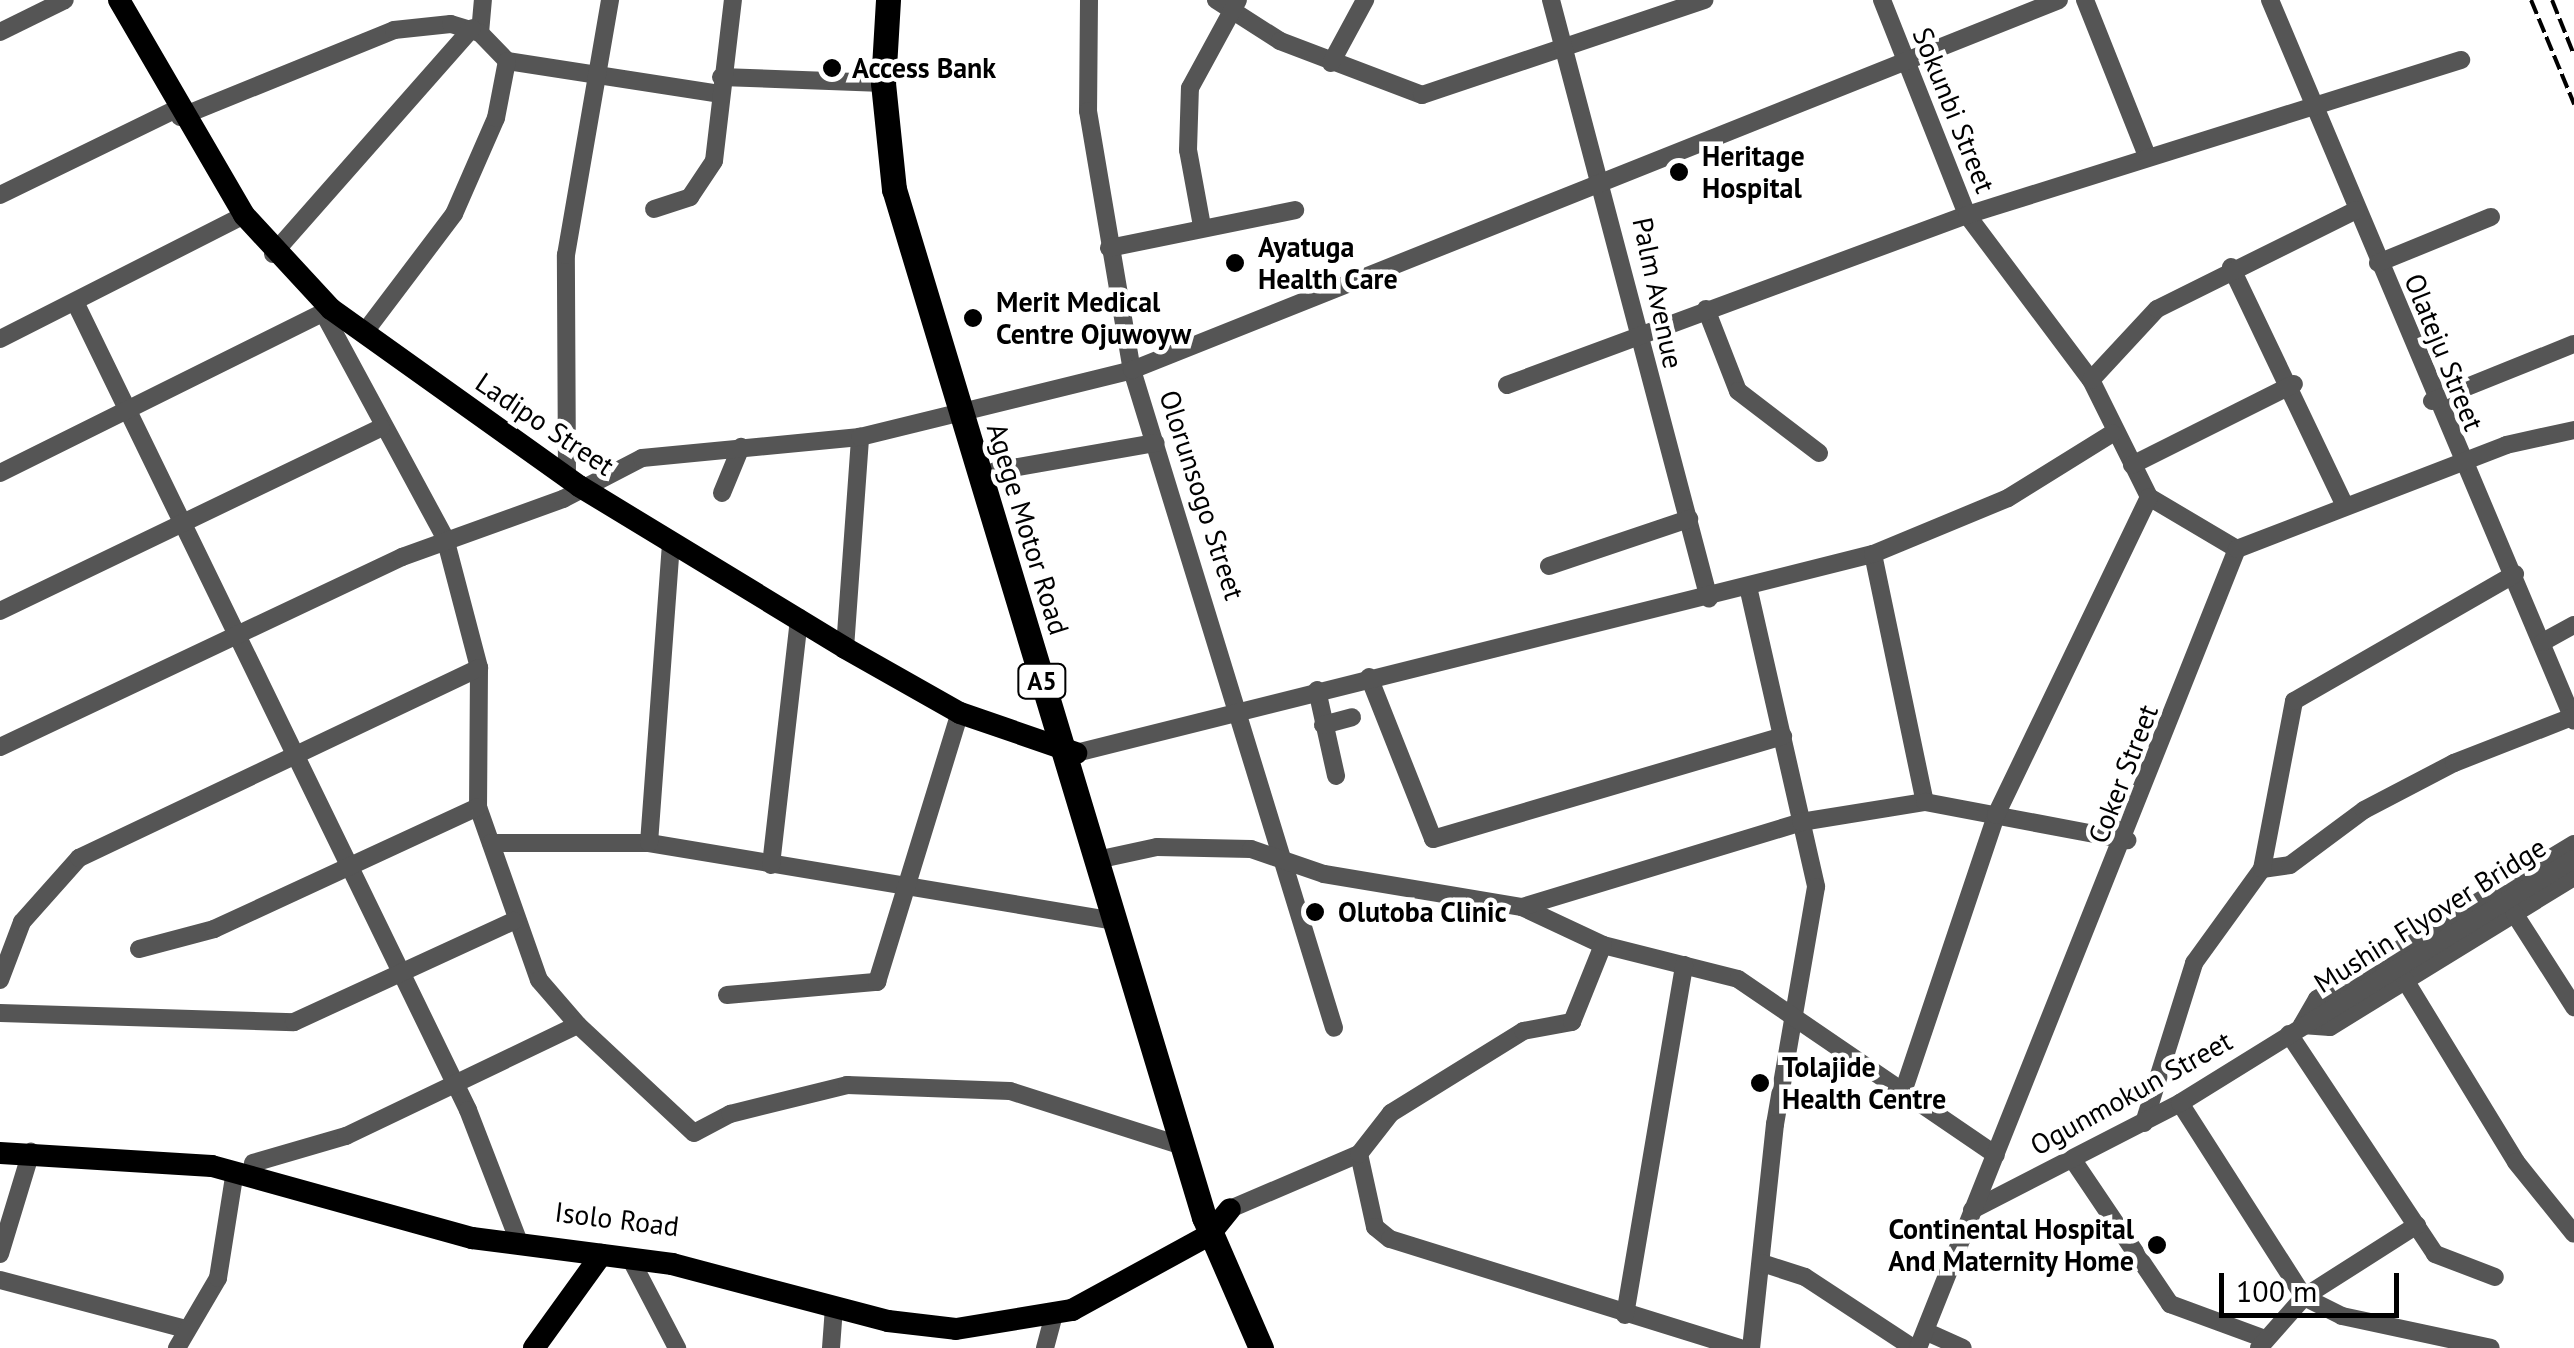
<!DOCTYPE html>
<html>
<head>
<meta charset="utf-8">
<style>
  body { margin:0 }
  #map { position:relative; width:2574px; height:1348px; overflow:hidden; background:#fff; font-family:"PT Sans",sans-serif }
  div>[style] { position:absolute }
  .minor>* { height:18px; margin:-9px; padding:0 9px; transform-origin:9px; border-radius:9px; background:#555 }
  .major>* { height:22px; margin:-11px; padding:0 11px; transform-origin:11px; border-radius:11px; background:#000 }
  .highway>* { height:25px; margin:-12.5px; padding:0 12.5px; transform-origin:12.5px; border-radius:12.5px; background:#000 }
  .rail>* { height:4px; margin-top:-2px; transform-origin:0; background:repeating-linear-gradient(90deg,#000 0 15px,transparent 0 20px) }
  .dots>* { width:28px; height:28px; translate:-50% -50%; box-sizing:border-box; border:5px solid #fff; border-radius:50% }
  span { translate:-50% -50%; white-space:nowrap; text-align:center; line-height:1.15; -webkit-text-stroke:9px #fff; paint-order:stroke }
  .shield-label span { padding:2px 8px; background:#fff; border:2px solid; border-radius:8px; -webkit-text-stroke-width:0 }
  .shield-label { font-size:25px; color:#000; font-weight:700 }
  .poi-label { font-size:28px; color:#000; font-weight:700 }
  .left { translate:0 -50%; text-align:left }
  .right { translate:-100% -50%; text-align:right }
  .street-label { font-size:28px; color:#000 }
  .scale { position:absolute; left:2219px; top:1273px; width:180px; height:45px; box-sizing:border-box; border:5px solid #000; border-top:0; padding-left:12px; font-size:30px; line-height:35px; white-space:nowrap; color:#000; -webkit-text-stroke:8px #fff; paint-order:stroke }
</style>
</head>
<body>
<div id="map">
  <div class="minor">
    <div style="left:1089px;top:0;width:111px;rotate:90.5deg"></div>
    <div style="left:1088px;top:111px;width:263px;rotate:80.4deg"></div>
    <div style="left:1132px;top:370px;width:688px;rotate:72.93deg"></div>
    <div style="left:1216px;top:0;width:76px;rotate:32.6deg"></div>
    <div style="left:1280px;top:41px;width:152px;rotate:20.8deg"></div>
    <div style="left:1422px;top:95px;width:298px;rotate:-18.6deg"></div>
    <div style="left:1551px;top:0;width:619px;rotate:75.22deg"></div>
    <div style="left:1882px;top:0;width:231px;rotate:68.4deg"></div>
    <div style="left:1967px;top:215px;width:206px;rotate:53.1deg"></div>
    <div style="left:2091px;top:380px;width:131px;rotate:63.6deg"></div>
    <div style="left:2149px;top:497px;width:102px;rotate:30.6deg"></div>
    <div style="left:2085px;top:0;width:168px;rotate:68.3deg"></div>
    <div style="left:2270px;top:0;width:782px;rotate:67.14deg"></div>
    <div style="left:0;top:32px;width:72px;rotate:-26.2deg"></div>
    <div style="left:480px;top:33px;width:33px;rotate:-85deg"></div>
    <div style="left:1331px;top:63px;width:72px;rotate:-61.6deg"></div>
    <div style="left:721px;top:77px;width:162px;rotate:2.1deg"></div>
    <div style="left:180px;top:117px;width:231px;rotate:-22.1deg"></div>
    <div style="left:394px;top:30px;width:57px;rotate:-6deg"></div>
    <div style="left:451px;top:24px;width:30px;rotate:17deg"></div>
    <div style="left:480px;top:33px;width:39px;rotate:46deg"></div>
    <div style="left:507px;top:61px;width:215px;rotate:8.8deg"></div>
    <div style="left:0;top:195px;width:196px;rotate:-26deg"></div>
    <div style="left:654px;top:209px;width:38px;rotate:-18deg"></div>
    <div style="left:690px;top:197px;width:43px;rotate:-56.3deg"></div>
    <div style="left:714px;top:161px;width:162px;rotate:-83.3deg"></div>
    <div style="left:1202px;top:226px;width:77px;rotate:-100.4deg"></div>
    <div style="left:1188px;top:150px;width:62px;rotate:-88.2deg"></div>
    <div style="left:1190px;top:88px;width:100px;rotate:-61.4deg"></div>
    <div style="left:1109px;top:248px;width:190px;rotate:-11.5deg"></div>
    <div style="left:273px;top:254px;width:301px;rotate:-48.6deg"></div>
    <div style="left:2378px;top:263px;width:122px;rotate:-22.2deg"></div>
    <div style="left:2231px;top:267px;width:265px;rotate:64.5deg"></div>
    <div style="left:76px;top:304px;width:896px;rotate:64.06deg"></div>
    <div style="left:468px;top:1110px;width:136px;rotate:68.9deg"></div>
    <div style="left:1706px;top:309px;width:88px;rotate:68.7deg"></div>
    <div style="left:1738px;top:391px;width:102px;rotate:37.4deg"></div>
    <div style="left:324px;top:314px;width:255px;rotate:61.6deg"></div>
    <div style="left:445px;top:538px;width:134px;rotate:75.3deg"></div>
    <div style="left:479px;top:668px;width:139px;rotate:90.4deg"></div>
    <div style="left:478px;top:807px;width:183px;rotate:70.6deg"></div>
    <div style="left:539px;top:980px;width:60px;rotate:49.1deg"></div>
    <div style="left:364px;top:333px;width:149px;rotate:-52.9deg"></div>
    <div style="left:454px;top:214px;width:105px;rotate:-66.4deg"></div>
    <div style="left:496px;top:118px;width:58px;rotate:-79.1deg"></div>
    <div style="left:0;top:339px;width:274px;rotate:-26.9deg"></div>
    <div style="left:2091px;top:380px;width:97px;rotate:-47.1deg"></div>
    <div style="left:2157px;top:309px;width:222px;rotate:-26.4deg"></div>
    <div style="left:1507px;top:385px;width:490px;rotate:-20.3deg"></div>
    <div style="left:1967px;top:215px;width:518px;rotate:-17.42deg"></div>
    <div style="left:2432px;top:401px;width:153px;rotate:-21.9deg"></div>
    <div style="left:2132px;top:465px;width:181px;rotate:-26.6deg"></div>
    <div style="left:995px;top:471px;width:163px;rotate:-9.9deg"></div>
    <div style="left:0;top:473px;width:369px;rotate:-26.4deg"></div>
    <div style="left:567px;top:475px;width:220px;rotate:-90.3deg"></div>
    <div style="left:566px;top:255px;width:259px;rotate:-80.2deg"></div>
    <div style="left:722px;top:493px;width:50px;rotate:-67.6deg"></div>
    <div style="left:1873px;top:554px;width:253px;rotate:78.2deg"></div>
    <div style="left:1549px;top:566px;width:148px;rotate:-18.6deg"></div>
    <div style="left:1749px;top:591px;width:303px;rotate:77.2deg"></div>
    <div style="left:1816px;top:887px;width:241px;rotate:99.8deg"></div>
    <div style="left:1775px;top:1124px;width:225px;rotate:96.1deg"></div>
    <div style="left:0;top:611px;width:423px;rotate:-25.7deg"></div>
    <div style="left:2543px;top:642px;width:35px;rotate:-29deg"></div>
    <div style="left:845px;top:648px;width:212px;rotate:-85.9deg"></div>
    <div style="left:1369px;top:677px;width:174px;rotate:68.4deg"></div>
    <div style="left:1433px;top:839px;width:365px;rotate:-16.4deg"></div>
    <div style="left:1317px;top:690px;width:88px;rotate:77.5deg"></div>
    <div style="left:1323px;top:725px;width:30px;rotate:-15deg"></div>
    <div style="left:0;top:747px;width:445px;rotate:-25.3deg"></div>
    <div style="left:402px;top:557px;width:171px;rotate:-19.8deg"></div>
    <div style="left:563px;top:499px;width:89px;rotate:-27.4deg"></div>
    <div style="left:642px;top:458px;width:219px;rotate:-5.5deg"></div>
    <div style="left:860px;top:437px;width:280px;rotate:-13.8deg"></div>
    <div style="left:1132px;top:370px;width:998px;rotate:-21.76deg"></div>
    <div style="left:1076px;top:753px;width:821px;rotate:-14.02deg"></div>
    <div style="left:1873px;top:554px;width:146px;rotate:-22.5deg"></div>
    <div style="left:2008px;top:498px;width:123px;rotate:-31.8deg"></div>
    <div style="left:491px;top:843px;width:158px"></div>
    <div style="left:649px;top:843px;width:467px;rotate:9.5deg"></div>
    <div style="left:649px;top:843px;width:303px;rotate:-85.8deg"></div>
    <div style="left:2574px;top:844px;width:300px;rotate:148.9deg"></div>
    <div style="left:2317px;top:999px;width:30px;rotate:120deg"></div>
    <div style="left:2302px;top:1025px;width:28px;rotate:4deg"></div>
    <div style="left:2330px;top:1027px;width:286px;rotate:-31.6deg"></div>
    <div style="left:1106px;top:858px;width:52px;rotate:-12.2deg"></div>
    <div style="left:1157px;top:847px;width:94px;rotate:1.2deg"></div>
    <div style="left:1251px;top:849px;width:77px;rotate:18.9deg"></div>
    <div style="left:1324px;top:874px;width:201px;rotate:9.5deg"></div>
    <div style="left:1522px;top:907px;width:89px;rotate:25.1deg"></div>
    <div style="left:1603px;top:945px;width:139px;rotate:14.1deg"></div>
    <div style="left:1738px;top:979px;width:312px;rotate:34.3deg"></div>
    <div style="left:771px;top:865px;width:249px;rotate:-83.5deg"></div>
    <div style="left:2262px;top:869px;width:28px;rotate:-8deg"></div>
    <div style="left:2290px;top:865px;width:92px;rotate:-36.6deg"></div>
    <div style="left:2364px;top:810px;width:102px;rotate:-27.6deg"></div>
    <div style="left:2454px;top:763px;width:127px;rotate:-21.3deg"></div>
    <div style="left:1522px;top:907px;width:292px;rotate:-16.9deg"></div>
    <div style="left:1801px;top:822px;width:126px;rotate:-9.2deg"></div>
    <div style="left:1925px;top:802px;width:206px;rotate:10.7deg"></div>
    <div style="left:2514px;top:913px;width:112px;rotate:57.4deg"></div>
    <div style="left:139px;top:949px;width:78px;rotate:-14.9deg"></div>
    <div style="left:214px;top:929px;width:291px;rotate:-24.8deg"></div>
    <div style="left:0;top:980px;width:62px;rotate:-69.2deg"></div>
    <div style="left:22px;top:922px;width:86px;rotate:-48.3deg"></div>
    <div style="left:79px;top:858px;width:443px;rotate:-25.4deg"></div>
    <div style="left:2405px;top:980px;width:213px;rotate:58.6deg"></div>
    <div style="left:2516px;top:1162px;width:92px;rotate:51.1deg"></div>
    <div style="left:727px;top:995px;width:151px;rotate:-5deg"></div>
    <div style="left:877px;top:982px;width:282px;rotate:-72.9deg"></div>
    <div style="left:0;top:1013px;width:294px;rotate:1.8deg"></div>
    <div style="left:294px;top:1022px;width:242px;rotate:-24.7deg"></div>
    <div style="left:2289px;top:1034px;width:264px;rotate:56.4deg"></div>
    <div style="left:2435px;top:1254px;width:64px;rotate:21deg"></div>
    <div style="left:1903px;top:1092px;width:292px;rotate:-71.4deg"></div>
    <div style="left:1996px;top:815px;width:353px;rotate:-64.3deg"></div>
    <div style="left:2180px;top:1103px;width:230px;rotate:57.4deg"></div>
    <div style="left:2304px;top:1297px;width:42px;rotate:26.6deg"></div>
    <div style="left:2342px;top:1316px;width:152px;rotate:12.1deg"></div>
    <div style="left:2144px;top:1123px;width:168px;rotate:-72.6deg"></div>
    <div style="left:2194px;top:963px;width:116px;rotate:-54.1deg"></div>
    <div style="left:2262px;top:869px;width:171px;rotate:-79.2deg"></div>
    <div style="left:2294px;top:701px;width:255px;rotate:-29.9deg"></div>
    <div style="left:1359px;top:1154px;width:75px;rotate:77.6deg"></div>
    <div style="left:1375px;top:1227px;width:19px;rotate:39deg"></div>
    <div style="left:1390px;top:1239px;width:366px;rotate:17.3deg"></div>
    <div style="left:2073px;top:1160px;width:174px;rotate:56deg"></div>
    <div style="left:2170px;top:1304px;width:101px;rotate:20.2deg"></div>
    <div style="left:253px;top:1163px;width:97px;rotate:-16.2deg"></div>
    <div style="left:346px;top:1136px;width:257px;rotate:-25.6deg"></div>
    <div style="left:578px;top:1025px;width:158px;rotate:43deg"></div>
    <div style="left:694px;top:1133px;width:41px;rotate:-27.8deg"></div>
    <div style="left:730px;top:1114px;width:121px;rotate:-13.9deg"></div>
    <div style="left:847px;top:1085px;width:163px;rotate:2.1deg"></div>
    <div style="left:1010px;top:1091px;width:181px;rotate:17.7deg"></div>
    <div style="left:1230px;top:1209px;width:140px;rotate:-23.1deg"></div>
    <div style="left:1359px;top:1154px;width:52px;rotate:-52deg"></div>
    <div style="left:1391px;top:1113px;width:155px;rotate:-31.8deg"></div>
    <div style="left:1523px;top:1031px;width:50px;rotate:-10.4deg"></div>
    <div style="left:1572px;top:1022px;width:83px;rotate:-68.1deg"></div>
    <div style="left:1972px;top:1210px;width:234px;rotate:-27.2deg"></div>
    <div style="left:2180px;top:1103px;width:463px;rotate:-31.8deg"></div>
    <div style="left:0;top:1254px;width:107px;rotate:-73.1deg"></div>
    <div style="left:630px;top:1258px;width:102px;rotate:62.4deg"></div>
    <div style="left:1762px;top:1263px;width:45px;rotate:18deg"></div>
    <div style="left:1805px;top:1277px;width:129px;rotate:33.3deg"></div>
    <div style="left:0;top:1280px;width:191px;rotate:14.8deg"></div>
    <div style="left:1625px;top:1315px;width:355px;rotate:-80.4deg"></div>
    <div style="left:1927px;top:1332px;width:39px;rotate:24deg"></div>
    <div style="left:177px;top:1348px;width:81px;rotate:-59.6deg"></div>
    <div style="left:218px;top:1278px;width:108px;rotate:-81deg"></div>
    <div style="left:831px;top:1348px;width:41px;rotate:-85.8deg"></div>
    <div style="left:1045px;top:1348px;width:31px;rotate:-75deg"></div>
    <div style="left:1918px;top:1348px;width:860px;rotate:-68.24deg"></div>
    <div style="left:2237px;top:549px;width:288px;rotate:-21.1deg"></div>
    <div style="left:2506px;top:445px;width:70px;rotate:-12.4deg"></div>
    <div style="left:2259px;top:1348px;width:68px;rotate:-48.6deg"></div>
    <div style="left:2304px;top:1297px;width:134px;rotate:-32.5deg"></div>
  </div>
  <div class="major">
    <div style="left:119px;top:0;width:249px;rotate:59.8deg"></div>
    <div style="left:244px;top:215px;width:128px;rotate:47.2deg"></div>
    <div style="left:331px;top:309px;width:305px;rotate:35.5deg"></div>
    <div style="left:579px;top:486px;width:311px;rotate:31.3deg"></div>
    <div style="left:845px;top:648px;width:132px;rotate:29.5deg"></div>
    <div style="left:960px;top:713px;width:123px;rotate:19deg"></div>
    <div style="left:0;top:1153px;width:212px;rotate:3.5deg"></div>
    <div style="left:212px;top:1166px;width:270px;rotate:15.5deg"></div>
    <div style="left:472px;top:1238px;width:202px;rotate:7.4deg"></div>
    <div style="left:672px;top:1264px;width:223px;rotate:14.8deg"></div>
    <div style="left:888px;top:1321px;width:68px;rotate:6.7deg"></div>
    <div style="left:956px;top:1329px;width:118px;rotate:-9.3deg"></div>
    <div style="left:1072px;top:1310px;width:156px;rotate:-28.7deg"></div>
    <div style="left:1209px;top:1235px;width:33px;rotate:-51deg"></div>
    <div style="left:534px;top:1348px;width:115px;rotate:-54.2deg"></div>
  </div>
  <div class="highway">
    <div style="left:888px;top:0;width:83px;rotate:93.4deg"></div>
    <div style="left:883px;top:83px;width:107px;rotate:84.1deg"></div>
    <div style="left:894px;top:189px;width:1074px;rotate:73.22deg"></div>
    <div style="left:1204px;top:1217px;width:143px;rotate:66.5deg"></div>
  </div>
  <div class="rail">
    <div style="left:2531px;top:0;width:113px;rotate:67.5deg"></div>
    <div style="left:2552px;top:0;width:59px;rotate:68.2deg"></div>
  </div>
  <div class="dots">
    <div style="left:832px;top:68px;background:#000"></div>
    <div style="left:1679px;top:172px;background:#000"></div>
    <div style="left:1235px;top:263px;background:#000"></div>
    <div style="left:973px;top:318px;background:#000"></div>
    <div style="left:1315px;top:912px;background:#000"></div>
    <div style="left:1760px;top:1083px;background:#000"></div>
    <div style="left:2157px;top:1245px;background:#000"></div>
  </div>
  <div class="shield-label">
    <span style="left:1042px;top:681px">A5</span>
  </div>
  <div class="poi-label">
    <span class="left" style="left:852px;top:68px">Access Bank</span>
    <span class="left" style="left:1702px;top:172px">Heritage<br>Hospital</span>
    <span class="left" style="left:1258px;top:263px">Ayatuga<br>Health Care</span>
    <span class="left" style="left:996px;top:318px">Merit Medical<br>Centre Ojuwoyw</span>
    <span class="left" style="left:1338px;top:912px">Olutoba Clinic</span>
    <span class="left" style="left:1782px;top:1083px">Tolajide<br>Health Centre</span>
    <span class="right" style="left:2134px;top:1245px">Continental Hospital<br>And Maternity Home</span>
  </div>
  <div class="street-label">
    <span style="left:1954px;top:110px;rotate:68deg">Sokunbi Street</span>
    <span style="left:1658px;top:293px;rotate:78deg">Palm Avenue</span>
    <span style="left:2444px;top:352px;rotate:68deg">Olateju Street</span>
    <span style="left:545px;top:424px;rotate:34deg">Ladipo Street</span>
    <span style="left:1202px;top:495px;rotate:72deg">Olorunsogo Street</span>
    <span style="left:1028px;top:529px;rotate:73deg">Agege Motor Road</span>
    <span style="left:2123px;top:774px;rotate:-69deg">Coker Street</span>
    <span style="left:2430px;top:915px;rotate:-32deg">Mushin Flyover Bridge</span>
    <span style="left:2131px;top:1093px;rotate:-29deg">Ogunmokun Street</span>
    <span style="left:617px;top:1219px;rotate:7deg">Isolo Road</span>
  </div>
  <div class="scale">100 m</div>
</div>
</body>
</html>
